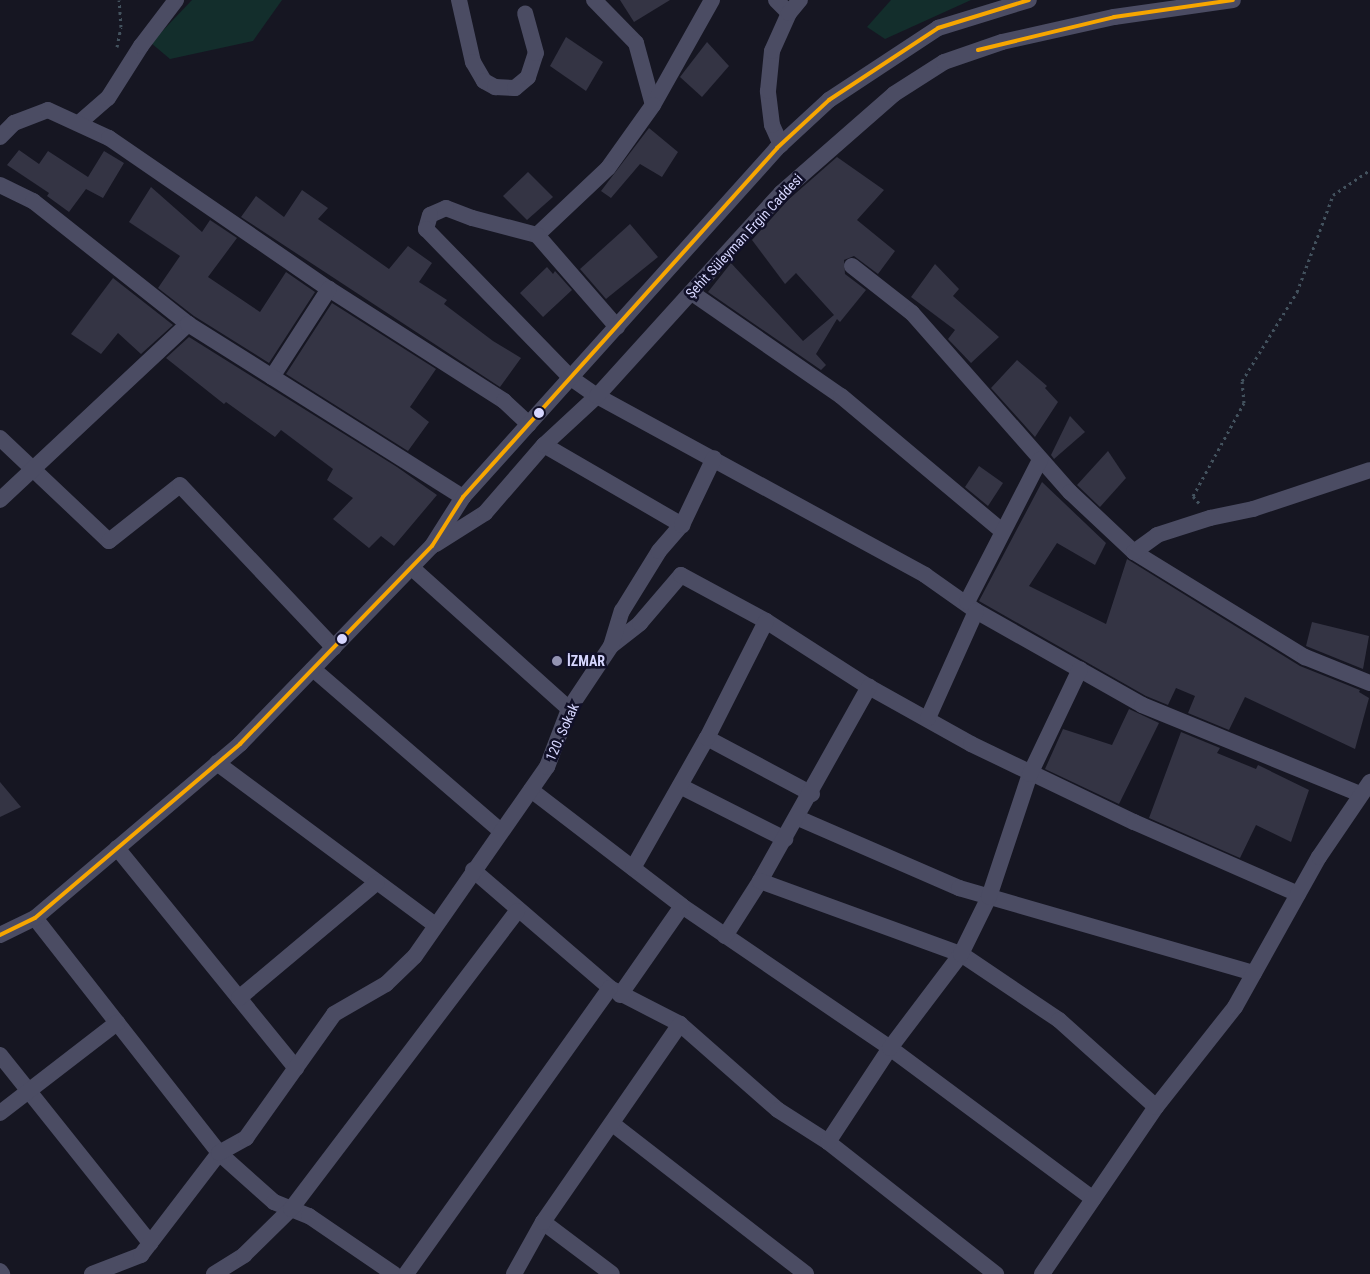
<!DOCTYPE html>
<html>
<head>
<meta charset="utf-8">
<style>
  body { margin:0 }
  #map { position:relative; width:1370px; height:1274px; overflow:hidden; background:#161622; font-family:"Roboto Condensed",sans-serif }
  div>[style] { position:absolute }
  .green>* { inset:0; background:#132e2c }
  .building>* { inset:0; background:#343444 }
  .path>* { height:3px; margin-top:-1.5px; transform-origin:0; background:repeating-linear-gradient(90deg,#43525e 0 2.5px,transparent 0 6.5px) }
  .street>* { height:16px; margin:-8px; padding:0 8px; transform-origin:8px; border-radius:8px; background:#4b4c63 }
  .bus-1>* { height:4px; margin:-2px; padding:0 2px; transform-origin:2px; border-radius:2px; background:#f7a600 }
  .dots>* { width:14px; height:14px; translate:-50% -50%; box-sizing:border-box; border:2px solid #111028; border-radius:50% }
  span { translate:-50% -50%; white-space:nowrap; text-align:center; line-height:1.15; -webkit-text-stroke:5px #111028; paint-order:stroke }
  .street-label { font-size:14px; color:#d7d7ff }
  .poi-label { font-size:14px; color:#d7d7ff; font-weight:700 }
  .left { translate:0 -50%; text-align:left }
</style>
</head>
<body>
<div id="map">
  <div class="green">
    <div style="clip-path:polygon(192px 0,282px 0,253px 41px,170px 59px,151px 43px)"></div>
    <div style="clip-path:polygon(891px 0,971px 0,885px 39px,867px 27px)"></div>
  </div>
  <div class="building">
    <div style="clip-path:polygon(620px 0,670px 0,634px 22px)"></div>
    <div style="clip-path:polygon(566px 37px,603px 62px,586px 91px,550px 66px)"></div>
    <div style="clip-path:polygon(707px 42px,729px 66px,702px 97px,680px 77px)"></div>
    <div style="clip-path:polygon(649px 128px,678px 152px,662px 177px,640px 164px,611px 198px,601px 191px)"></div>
    <div style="clip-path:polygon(19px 150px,39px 164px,48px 151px,88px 177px,104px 151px,124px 163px,103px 198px,86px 189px,69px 212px,47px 196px,49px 193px,7px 165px)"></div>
    <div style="clip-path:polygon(837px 157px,884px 190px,857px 220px,895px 251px,878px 274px,854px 256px,844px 260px,845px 274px,866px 290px,840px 322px,837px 319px,816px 354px,826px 365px,821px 370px,708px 292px,731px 263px,803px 341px,834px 315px,796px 273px,785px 284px,752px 240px,788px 200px)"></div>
    <div style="clip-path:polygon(528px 172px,553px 197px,527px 220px,503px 196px)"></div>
    <div style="clip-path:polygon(151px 187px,202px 232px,210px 220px,237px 238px,208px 277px,260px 312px,286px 272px,315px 292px,269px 363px,194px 316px,158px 288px,180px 256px,129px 222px)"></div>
    <div style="clip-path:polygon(302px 190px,328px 208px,318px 219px,389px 269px,408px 246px,432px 263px,419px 282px,447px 300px,444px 304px,493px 341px,521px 358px,500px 387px,241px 217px,256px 196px,284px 217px)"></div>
    <div style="clip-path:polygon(630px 224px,658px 257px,606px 299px,580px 269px)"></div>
    <div style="clip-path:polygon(935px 264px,959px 289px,953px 296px,999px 337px,971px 363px,948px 339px,955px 330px,911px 297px)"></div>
    <div style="clip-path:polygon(547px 267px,553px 274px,555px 271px,572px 290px,543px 317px,520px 293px)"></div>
    <div style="clip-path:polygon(113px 278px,173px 325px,141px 354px,118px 333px,101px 354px,71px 334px)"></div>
    <div style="clip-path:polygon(332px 303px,436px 369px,410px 407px,429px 422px,408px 451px,286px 374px)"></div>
    <div style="clip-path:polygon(189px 337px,397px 467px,437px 495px,394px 546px,381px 536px,369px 548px,333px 519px,353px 498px,327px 480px,333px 469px,281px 430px,275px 437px,226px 402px,224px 404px,166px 358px)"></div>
    <div style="clip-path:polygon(1017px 360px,1047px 386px,1045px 388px,1058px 402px,1035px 437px,991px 388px)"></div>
    <div style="clip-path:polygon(1070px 416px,1085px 432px,1054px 459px,1051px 455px)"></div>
    <div style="clip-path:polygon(1108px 451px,1126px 478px,1100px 507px,1077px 485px)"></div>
    <div style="clip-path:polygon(979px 466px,1003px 483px,988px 506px,965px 487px)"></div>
    <div style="clip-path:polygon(1042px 482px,1106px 543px,1095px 565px,1057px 543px,1029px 586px,1106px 624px,1127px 559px,1300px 666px,1360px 690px,1359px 692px,1369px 698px,1355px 749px,1245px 697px,1229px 730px,1188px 713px,1195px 696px,1176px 688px,1168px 705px,1146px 696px,979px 601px)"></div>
    <div style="clip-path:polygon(1312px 622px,1369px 636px,1363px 669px,1306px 646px)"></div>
    <div style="clip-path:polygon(1129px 709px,1159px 723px,1119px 804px,1045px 769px,1063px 729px,1112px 745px)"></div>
    <div style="clip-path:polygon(1181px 732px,1220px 748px,1217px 753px,1256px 769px,1258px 765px,1309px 790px,1291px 842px,1256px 825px,1240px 858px,1149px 818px)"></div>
    <div style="clip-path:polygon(0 782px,21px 807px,0 817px)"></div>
  </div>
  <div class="path">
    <div style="left:117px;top:47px;width:20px;rotate:-79deg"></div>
    <div style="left:121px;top:27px;width:27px;rotate:-94deg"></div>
    <div style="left:1199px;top:503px;width:9px;rotate:-131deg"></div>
    <div style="left:1193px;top:496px;width:106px;rotate:-61.3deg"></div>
    <div style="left:1244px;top:403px;width:22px;rotate:-95deg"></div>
    <div style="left:1242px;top:381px;width:105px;rotate:-58.3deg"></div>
    <div style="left:1297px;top:292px;width:103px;rotate:-69.6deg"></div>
    <div style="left:1333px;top:195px;width:45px;rotate:-34deg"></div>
  </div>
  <div class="street">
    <div style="left:459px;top:0;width:64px;rotate:77.3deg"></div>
    <div style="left:473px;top:62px;width:22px;rotate:60deg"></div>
    <div style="left:484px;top:81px;width:13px;rotate:29deg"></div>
    <div style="left:495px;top:87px;width:20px;rotate:3deg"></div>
    <div style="left:515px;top:88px;width:17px;rotate:-40deg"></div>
    <div style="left:528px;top:77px;width:25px;rotate:-72deg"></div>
    <div style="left:536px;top:53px;width:41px;rotate:-105.4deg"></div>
    <div style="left:594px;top:0;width:60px;rotate:45.7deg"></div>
    <div style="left:636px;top:43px;width:64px;rotate:74.7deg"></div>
    <div style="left:712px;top:0;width:120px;rotate:119.3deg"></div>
    <div style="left:653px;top:105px;width:77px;rotate:125.5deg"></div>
    <div style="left:608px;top:168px;width:98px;rotate:136.7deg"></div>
    <div style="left:537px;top:235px;width:67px;rotate:-165.3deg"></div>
    <div style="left:472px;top:218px;width:28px;rotate:-159deg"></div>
    <div style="left:446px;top:208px;width:17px;rotate:156deg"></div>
    <div style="left:430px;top:215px;width:15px;rotate:106deg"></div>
    <div style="left:426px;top:229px;width:208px;rotate:45.8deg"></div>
    <div style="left:571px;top:378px;width:32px;rotate:35deg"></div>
    <div style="left:597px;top:396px;width:374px;rotate:28.6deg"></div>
    <div style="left:925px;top:575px;width:62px;rotate:35.2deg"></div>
    <div style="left:976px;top:611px;width:191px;rotate:29.5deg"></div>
    <div style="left:1142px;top:705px;width:235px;rotate:22.2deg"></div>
    <div style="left:776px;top:0;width:18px;rotate:45deg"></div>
    <div style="left:79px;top:123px;width:38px;rotate:-41deg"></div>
    <div style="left:108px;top:98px;width:62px;rotate:-57.6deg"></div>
    <div style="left:141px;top:46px;width:58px;rotate:-52.7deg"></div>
    <div style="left:0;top:137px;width:20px;rotate:-45deg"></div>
    <div style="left:14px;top:123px;width:36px;rotate:-21deg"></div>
    <div style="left:48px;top:110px;width:67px;rotate:24.7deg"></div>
    <div style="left:109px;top:138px;width:267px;rotate:34.5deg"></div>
    <div style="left:329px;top:289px;width:208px;rotate:32.6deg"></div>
    <div style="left:504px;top:401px;width:34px;rotate:43deg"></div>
    <div style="left:781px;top:145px;width:22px;rotate:-114deg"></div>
    <div style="left:772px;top:125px;width:34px;rotate:-97deg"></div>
    <div style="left:768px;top:91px;width:40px;rotate:-84.3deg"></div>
    <div style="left:772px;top:51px;width:42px;rotate:-65.9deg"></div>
    <div style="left:789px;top:13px;width:17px;rotate:-50deg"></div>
    <div style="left:0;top:185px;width:37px;rotate:26deg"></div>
    <div style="left:33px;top:201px;width:198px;rotate:38.4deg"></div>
    <div style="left:537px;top:235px;width:122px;rotate:49deg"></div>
    <div style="left:852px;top:266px;width:76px;rotate:38.1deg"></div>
    <div style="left:912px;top:313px;width:239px;rotate:48.6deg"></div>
    <div style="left:1070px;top:492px;width:88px;rotate:43.2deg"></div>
    <div style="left:1134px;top:552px;width:201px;rotate:31.6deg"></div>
    <div style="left:1305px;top:657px;width:70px;rotate:21.8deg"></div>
    <div style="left:692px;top:293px;width:181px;rotate:34.7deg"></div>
    <div style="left:841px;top:396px;width:210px;rotate:40deg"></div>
    <div style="left:272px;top:377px;width:105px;rotate:-57.1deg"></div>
    <div style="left:0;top:438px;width:150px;rotate:43.4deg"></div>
    <div style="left:109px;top:541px;width:90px;rotate:-38.3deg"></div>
    <div style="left:180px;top:485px;width:224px;rotate:46.6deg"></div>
    <div style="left:544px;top:445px;width:160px;rotate:30.1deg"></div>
    <div style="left:0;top:500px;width:258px;rotate:-43.1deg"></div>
    <div style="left:188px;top:324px;width:325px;rotate:32.2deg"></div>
    <div style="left:436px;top:544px;width:58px;rotate:-32.3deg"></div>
    <div style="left:485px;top:513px;width:90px;rotate:-49.1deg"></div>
    <div style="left:544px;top:445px;width:72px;rotate:-42.8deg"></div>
    <div style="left:597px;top:396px;width:274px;rotate:-47.8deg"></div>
    <div style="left:781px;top:193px;width:150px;rotate:-41.2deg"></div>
    <div style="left:894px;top:94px;width:59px;rotate:-32.6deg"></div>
    <div style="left:944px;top:62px;width:61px;rotate:-19deg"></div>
    <div style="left:1002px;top:42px;width:115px;rotate:-12.6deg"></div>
    <div style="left:1114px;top:17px;width:120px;rotate:-8.1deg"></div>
    <div style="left:1134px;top:552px;width:29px;rotate:-36deg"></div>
    <div style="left:1157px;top:535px;width:56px;rotate:-17.8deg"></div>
    <div style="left:1210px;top:518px;width:44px;rotate:-11.8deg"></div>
    <div style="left:1253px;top:509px;width:123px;rotate:-18.4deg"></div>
    <div style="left:411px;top:567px;width:212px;rotate:41.9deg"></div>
    <div style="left:967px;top:602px;width:160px;rotate:-62.8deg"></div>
    <div style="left:611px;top:646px;width:37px;rotate:-38deg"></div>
    <div style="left:640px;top:623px;width:63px;rotate:-49.5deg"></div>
    <div style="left:681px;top:575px;width:97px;rotate:28.4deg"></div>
    <div style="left:766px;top:621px;width:122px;rotate:32.7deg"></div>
    <div style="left:869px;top:687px;width:117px;rotate:29.2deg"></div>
    <div style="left:971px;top:744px;width:181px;rotate:25.6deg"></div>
    <div style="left:1134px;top:822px;width:179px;rotate:23.7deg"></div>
    <div style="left:313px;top:669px;width:248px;rotate:40.8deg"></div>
    <div style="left:928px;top:718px;width:117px;rotate:-65.8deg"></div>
    <div style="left:707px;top:738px;width:119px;rotate:28.1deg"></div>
    <div style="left:217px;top:763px;width:272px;rotate:36.6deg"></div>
    <div style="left:680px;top:786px;width:118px;rotate:26.8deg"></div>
    <div style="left:531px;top:790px;width:190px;rotate:37.5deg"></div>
    <div style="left:682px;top:906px;width:252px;rotate:34.3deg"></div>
    <div style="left:890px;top:1048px;width:253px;rotate:36.6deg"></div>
    <div style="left:798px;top:818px;width:176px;rotate:23.5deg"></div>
    <div style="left:959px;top:888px;width:307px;rotate:16.1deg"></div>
    <div style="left:117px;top:848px;width:284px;rotate:50.9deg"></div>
    <div style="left:633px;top:868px;width:150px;rotate:-60.4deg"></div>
    <div style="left:707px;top:738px;width:131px;rotate:-63.2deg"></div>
    <div style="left:473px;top:870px;width:181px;rotate:40.7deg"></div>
    <div style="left:610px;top:988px;width:79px;rotate:27.2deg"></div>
    <div style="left:680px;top:1024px;width:130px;rotate:41.3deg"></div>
    <div style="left:778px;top:1110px;width:59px;rotate:32.6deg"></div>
    <div style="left:828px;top:1142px;width:214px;rotate:38.2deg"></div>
    <div style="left:760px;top:881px;width:223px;rotate:-60.7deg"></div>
    <div style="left:35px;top:918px;width:298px;rotate:51.9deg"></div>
    <div style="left:219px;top:1153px;width:74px;rotate:41.7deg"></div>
    <div style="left:274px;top:1202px;width:38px;rotate:22deg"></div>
    <div style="left:309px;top:1216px;width:103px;rotate:34.3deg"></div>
    <div style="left:0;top:935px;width:39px;rotate:-26deg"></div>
    <div style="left:35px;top:918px;width:269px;rotate:-40.3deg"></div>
    <div style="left:240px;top:744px;width:276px;rotate:-45.9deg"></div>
    <div style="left:432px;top:546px;width:58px;rotate:-57.7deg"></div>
    <div style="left:463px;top:497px;width:469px;rotate:-48deg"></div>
    <div style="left:777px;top:148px;width:71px;rotate:-42.7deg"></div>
    <div style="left:829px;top:100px;width:131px;rotate:-33.4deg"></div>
    <div style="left:938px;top:28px;width:95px;rotate:-17.1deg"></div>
    <div style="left:725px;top:936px;width:65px;rotate:-57.5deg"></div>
    <div style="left:760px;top:881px;width:214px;rotate:20deg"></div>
    <div style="left:961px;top:954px;width:118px;rotate:34deg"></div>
    <div style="left:1059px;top:1020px;width:130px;rotate:41.9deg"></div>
    <div style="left:620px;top:995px;width:108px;rotate:-55.1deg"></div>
    <div style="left:239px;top:998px;width:180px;rotate:-40deg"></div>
    <div style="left:0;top:1055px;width:241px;rotate:51.4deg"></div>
    <div style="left:0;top:1113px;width:148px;rotate:-37.6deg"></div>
    <div style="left:614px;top:1125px;width:243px;rotate:37.8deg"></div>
    <div style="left:828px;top:1142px;width:113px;rotate:-56.6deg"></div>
    <div style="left:890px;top:1048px;width:118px;rotate:-52.9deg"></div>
    <div style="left:961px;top:954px;width:64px;rotate:-63.8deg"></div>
    <div style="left:989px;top:897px;width:130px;rotate:-71.6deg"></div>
    <div style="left:1030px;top:774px;width:116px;rotate:-64.5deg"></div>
    <div style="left:543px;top:1222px;width:86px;rotate:37deg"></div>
    <div style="left:0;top:1271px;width:4px;rotate:56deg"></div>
    <div style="left:92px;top:1274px;width:53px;rotate:-21.2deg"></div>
    <div style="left:141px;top:1255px;width:128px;rotate:-52.6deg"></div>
    <div style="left:219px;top:1153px;width:31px;rotate:-29deg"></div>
    <div style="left:246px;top:1138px;width:152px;rotate:-54.6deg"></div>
    <div style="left:334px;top:1014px;width:60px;rotate:-30deg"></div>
    <div style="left:386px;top:984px;width:40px;rotate:-44deg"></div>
    <div style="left:415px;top:956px;width:231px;rotate:-55.1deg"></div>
    <div style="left:547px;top:767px;width:62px;rotate:-69.2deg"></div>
    <div style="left:569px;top:709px;width:76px;rotate:-56.3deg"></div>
    <div style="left:611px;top:646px;width:37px;rotate:-73deg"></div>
    <div style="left:622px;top:611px;width:70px;rotate:-58.3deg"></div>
    <div style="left:659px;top:551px;width:35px;rotate:-49deg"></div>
    <div style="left:682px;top:525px;width:74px;rotate:-64.5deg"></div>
    <div style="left:214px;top:1274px;width:36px;rotate:-32deg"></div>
    <div style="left:244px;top:1255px;width:66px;rotate:-44.4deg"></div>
    <div style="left:291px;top:1209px;width:374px;rotate:-52.8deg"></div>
    <div style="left:406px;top:1274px;width:351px;rotate:-54.5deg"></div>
    <div style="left:514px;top:1274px;width:60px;rotate:-60.9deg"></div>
    <div style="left:543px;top:1222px;width:241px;rotate:-55.3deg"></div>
    <div style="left:1042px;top:1274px;width:202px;rotate:-55.7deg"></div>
    <div style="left:1156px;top:1107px;width:127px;rotate:-51.7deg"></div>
    <div style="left:1235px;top:1007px;width:172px;rotate:-60.8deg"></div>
    <div style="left:1319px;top:857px;width:91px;rotate:-55.8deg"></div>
  </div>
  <div class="bus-1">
    <div style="left:978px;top:50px;width:140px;rotate:-13.6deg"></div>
    <div style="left:1114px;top:17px;width:120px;rotate:-8.1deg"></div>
    <div style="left:0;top:935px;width:39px;rotate:-26deg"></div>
    <div style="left:35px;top:918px;width:269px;rotate:-40.3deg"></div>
    <div style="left:240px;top:744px;width:276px;rotate:-45.9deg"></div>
    <div style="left:432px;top:546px;width:58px;rotate:-57.7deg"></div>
    <div style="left:463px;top:497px;width:469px;rotate:-48deg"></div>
    <div style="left:777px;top:148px;width:71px;rotate:-42.7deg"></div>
    <div style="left:829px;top:100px;width:131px;rotate:-33.4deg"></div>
    <div style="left:938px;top:28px;width:95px;rotate:-17.1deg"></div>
  </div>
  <div class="dots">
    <div style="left:539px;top:413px;background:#d7d7ff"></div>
    <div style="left:342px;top:639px;background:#d7d7ff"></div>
    <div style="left:557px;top:661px;background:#9393b2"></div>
  </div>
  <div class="street-label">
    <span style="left:744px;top:236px;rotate:-47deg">Şehit Süleyman Ergin Caddesi</span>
    <span style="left:562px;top:732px;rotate:-66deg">120. Sokak</span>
  </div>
  <div class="poi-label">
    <span class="left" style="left:567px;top:661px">İZMAR</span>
  </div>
</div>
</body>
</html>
